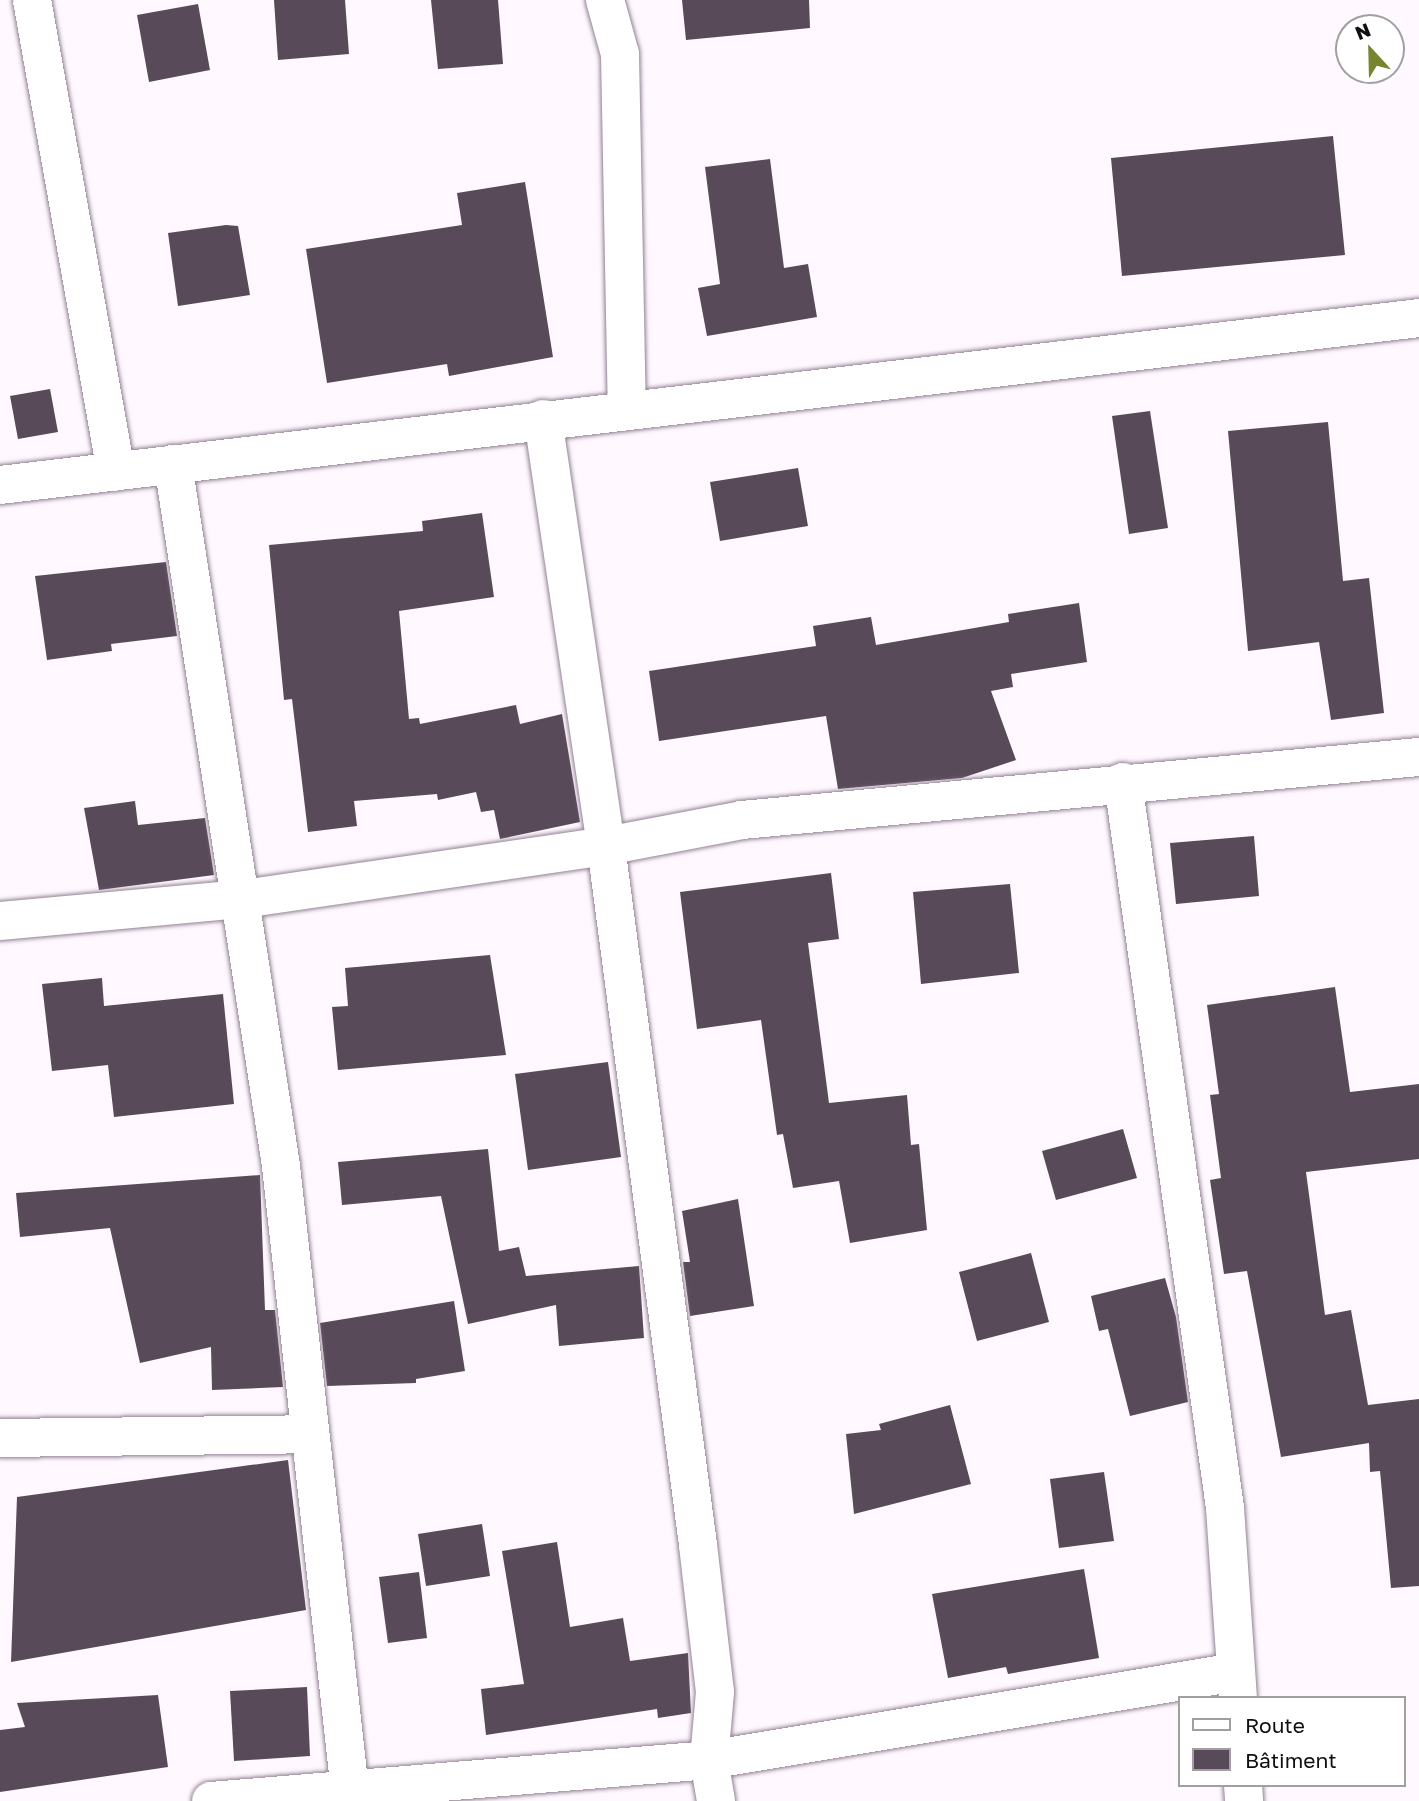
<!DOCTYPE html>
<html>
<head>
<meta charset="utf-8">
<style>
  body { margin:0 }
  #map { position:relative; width:1419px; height:1801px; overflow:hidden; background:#fff8ff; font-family:"Golos Text",sans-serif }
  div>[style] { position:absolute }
  .building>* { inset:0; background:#594a59 }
  .roads { filter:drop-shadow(0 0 2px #928292) drop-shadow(0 0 2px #928292) }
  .minor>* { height:38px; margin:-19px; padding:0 19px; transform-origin:19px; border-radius:19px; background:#fff }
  span { translate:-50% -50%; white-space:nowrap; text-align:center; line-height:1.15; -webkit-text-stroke:7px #fff; paint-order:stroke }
  .legend { position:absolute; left:1178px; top:1696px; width:228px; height:91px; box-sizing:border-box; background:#fff; border:2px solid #a19fa1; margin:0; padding:9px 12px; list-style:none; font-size:21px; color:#130e13 }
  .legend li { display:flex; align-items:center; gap:14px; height:35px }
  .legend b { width:35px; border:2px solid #a19fa1 }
  .north { position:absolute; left:1335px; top:14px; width:70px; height:70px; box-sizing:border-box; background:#fff; border:2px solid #a19fa1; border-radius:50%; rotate:338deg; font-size:19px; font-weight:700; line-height:28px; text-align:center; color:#130e13 }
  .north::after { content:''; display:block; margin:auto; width:24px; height:32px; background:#798430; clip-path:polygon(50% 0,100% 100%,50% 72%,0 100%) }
</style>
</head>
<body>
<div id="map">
  <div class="building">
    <div style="clip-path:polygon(274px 0,345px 0,349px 54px,278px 60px)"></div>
    <div style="clip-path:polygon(431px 0,498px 0,503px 64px,438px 69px)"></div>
    <div style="clip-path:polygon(682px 0,809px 0,810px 28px,686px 40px)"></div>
    <div style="clip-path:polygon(198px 4px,210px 70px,149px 82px,137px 15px)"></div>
    <div style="clip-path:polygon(1333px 136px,1345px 255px,1122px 276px,1111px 158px)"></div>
    <div style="clip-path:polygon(770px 159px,784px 268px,808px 264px,817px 317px,707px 336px,698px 288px,720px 284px,705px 167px)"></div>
    <div style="clip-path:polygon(525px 182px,553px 357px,449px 376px,447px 364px,327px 383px,306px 249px,462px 225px,457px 193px)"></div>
    <div style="clip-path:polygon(226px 225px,238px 226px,250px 295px,178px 306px,168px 233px)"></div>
    <div style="clip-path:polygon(50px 389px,58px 432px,18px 439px,10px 396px)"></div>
    <div style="clip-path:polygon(1150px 411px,1168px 528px,1129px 534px,1112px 416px)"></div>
    <div style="clip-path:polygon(1328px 422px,1343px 581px,1369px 578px,1384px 713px,1331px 720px,1319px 642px,1248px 651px,1228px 431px)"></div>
    <div style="clip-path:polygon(798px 468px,808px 526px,720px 541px,710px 482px)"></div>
    <div style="clip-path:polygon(482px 513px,494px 597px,399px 611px,409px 719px,419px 718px,420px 724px,516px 705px,520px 724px,562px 714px,580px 822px,500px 839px,494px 810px,481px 812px,476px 792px,438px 800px,437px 794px,354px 801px,357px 826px,308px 832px,292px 699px,284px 700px,269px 545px,423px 531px,422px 521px)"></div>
    <div style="clip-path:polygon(166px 562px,177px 636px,111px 644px,112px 651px,47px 660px,35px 576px)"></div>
    <div style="clip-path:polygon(1079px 603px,1087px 662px,1011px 674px,1013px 687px,991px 691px,1016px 760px,962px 778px,838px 789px,826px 716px,659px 741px,649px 671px,816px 646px,813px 626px,871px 617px,876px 645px,1009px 622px,1008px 614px)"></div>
    <div style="clip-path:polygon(135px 801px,138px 825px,205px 818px,214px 875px,99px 890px,84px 808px)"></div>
    <div style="clip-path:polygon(1254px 836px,1259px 896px,1176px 904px,1170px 843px)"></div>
    <div style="clip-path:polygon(831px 873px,839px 939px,808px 943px,829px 1103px,907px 1095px,911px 1145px,919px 1144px,927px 1230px,850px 1243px,839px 1181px,793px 1188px,783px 1134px,777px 1135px,761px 1020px,697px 1029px,680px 892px)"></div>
    <div style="clip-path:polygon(1010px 884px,1019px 973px,921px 984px,913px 892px)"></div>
    <div style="clip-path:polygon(490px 955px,506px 1055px,338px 1070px,332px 1007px,348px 1006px,345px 968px)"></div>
    <div style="clip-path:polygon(102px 978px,104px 1006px,223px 994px,234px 1104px,114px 1117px,108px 1065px,52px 1071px,42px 984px)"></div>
    <div style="clip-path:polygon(1335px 987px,1350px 1092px,1419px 1084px,1419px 1159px,1306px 1172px,1325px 1315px,1351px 1310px,1368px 1405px,1419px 1399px,1419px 1586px,1391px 1588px,1380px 1471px,1370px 1472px,1369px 1443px,1281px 1457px,1247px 1271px,1224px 1274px,1210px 1180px,1221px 1178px,1210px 1095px,1219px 1094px,1207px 1005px)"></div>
    <div style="clip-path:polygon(608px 1062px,621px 1157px,528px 1170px,515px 1074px)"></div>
    <div style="clip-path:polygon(1123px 1129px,1137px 1178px,1056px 1200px,1042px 1151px)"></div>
    <div style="clip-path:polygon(488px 1149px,499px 1251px,519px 1247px,526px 1276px,639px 1266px,644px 1338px,559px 1346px,556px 1305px,468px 1324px,441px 1196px,342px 1205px,338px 1162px)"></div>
    <div style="clip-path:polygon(260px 1175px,265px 1310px,275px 1310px,283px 1387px,212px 1390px,211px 1347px,140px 1363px,110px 1228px,20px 1237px,16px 1193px)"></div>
    <div style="clip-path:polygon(738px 1199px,754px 1306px,690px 1316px,683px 1262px,690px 1262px,682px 1211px)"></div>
    <div style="clip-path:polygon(1031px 1253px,1049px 1322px,977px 1341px,959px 1272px)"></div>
    <div style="clip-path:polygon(1165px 1278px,1176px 1317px,1188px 1402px,1130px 1416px,1108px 1329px,1099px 1331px,1091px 1296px)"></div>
    <div style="clip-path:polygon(454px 1301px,465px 1371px,416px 1379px,416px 1383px,327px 1386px,320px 1323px)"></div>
    <div style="clip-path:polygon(950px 1405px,971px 1484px,854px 1514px,846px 1434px,881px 1430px,879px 1424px)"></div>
    <div style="clip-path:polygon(288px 1460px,306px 1610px,11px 1662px,17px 1497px)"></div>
    <div style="clip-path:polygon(1104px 1472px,1114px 1541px,1059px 1548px,1050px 1479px)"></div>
    <div style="clip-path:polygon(482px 1524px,490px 1576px,426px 1586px,418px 1534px)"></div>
    <div style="clip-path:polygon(557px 1542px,570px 1627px,623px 1618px,630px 1661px,688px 1653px,691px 1713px,658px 1718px,657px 1709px,486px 1735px,481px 1689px,524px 1684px,502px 1551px)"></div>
    <div style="clip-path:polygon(1084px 1569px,1099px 1658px,1008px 1674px,1006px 1667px,948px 1678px,932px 1594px)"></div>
    <div style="clip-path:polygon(419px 1572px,427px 1638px,388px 1643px,379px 1577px)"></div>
    <div style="clip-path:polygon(307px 1687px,310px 1756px,234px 1761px,230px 1691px)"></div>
    <div style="clip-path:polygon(158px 1695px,168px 1767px,0 1792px,0 1730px,25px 1727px,17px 1703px)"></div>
  </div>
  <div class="roads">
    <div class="minor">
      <div style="left:32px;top:0;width:479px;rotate:79.9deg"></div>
      <div style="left:605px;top:0;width:56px;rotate:74.5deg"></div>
      <div style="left:620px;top:54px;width:355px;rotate:88.9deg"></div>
      <div style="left:543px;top:419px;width:432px;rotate:81.6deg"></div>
      <div style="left:606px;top:846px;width:705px;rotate:82.5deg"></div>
      <div style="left:698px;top:1545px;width:148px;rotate:83.4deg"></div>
      <div style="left:715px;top:1692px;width:68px;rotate:95deg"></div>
      <div style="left:709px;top:1760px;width:42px;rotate:80.3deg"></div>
      <div style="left:173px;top:464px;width:710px;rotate:81.25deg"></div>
      <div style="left:281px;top:1166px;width:639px;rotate:83.71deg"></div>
      <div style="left:0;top:485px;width:1429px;rotate:-6.71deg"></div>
      <div style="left:1123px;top:782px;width:733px;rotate:82deg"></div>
      <div style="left:1225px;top:1508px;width:189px;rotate:86.1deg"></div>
      <div style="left:0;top:921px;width:244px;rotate:-5.2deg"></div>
      <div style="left:243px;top:899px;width:367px;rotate:-8.3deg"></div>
      <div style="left:606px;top:846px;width:138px;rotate:-10.8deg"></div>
      <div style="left:742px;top:820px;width:680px;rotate:-5.32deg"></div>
      <div style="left:0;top:1438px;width:310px;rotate:-0.7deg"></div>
      <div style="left:1243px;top:1785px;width:16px;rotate:86deg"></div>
      <div style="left:211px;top:1801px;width:500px;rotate:-4.7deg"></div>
      <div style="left:709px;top:1760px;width:534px;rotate:-9.48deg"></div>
    </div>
  </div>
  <ul class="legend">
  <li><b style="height:9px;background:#fff"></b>Route</li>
  <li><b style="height:19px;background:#594a59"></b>Bâtiment</li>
  </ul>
  <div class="north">N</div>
</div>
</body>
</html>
